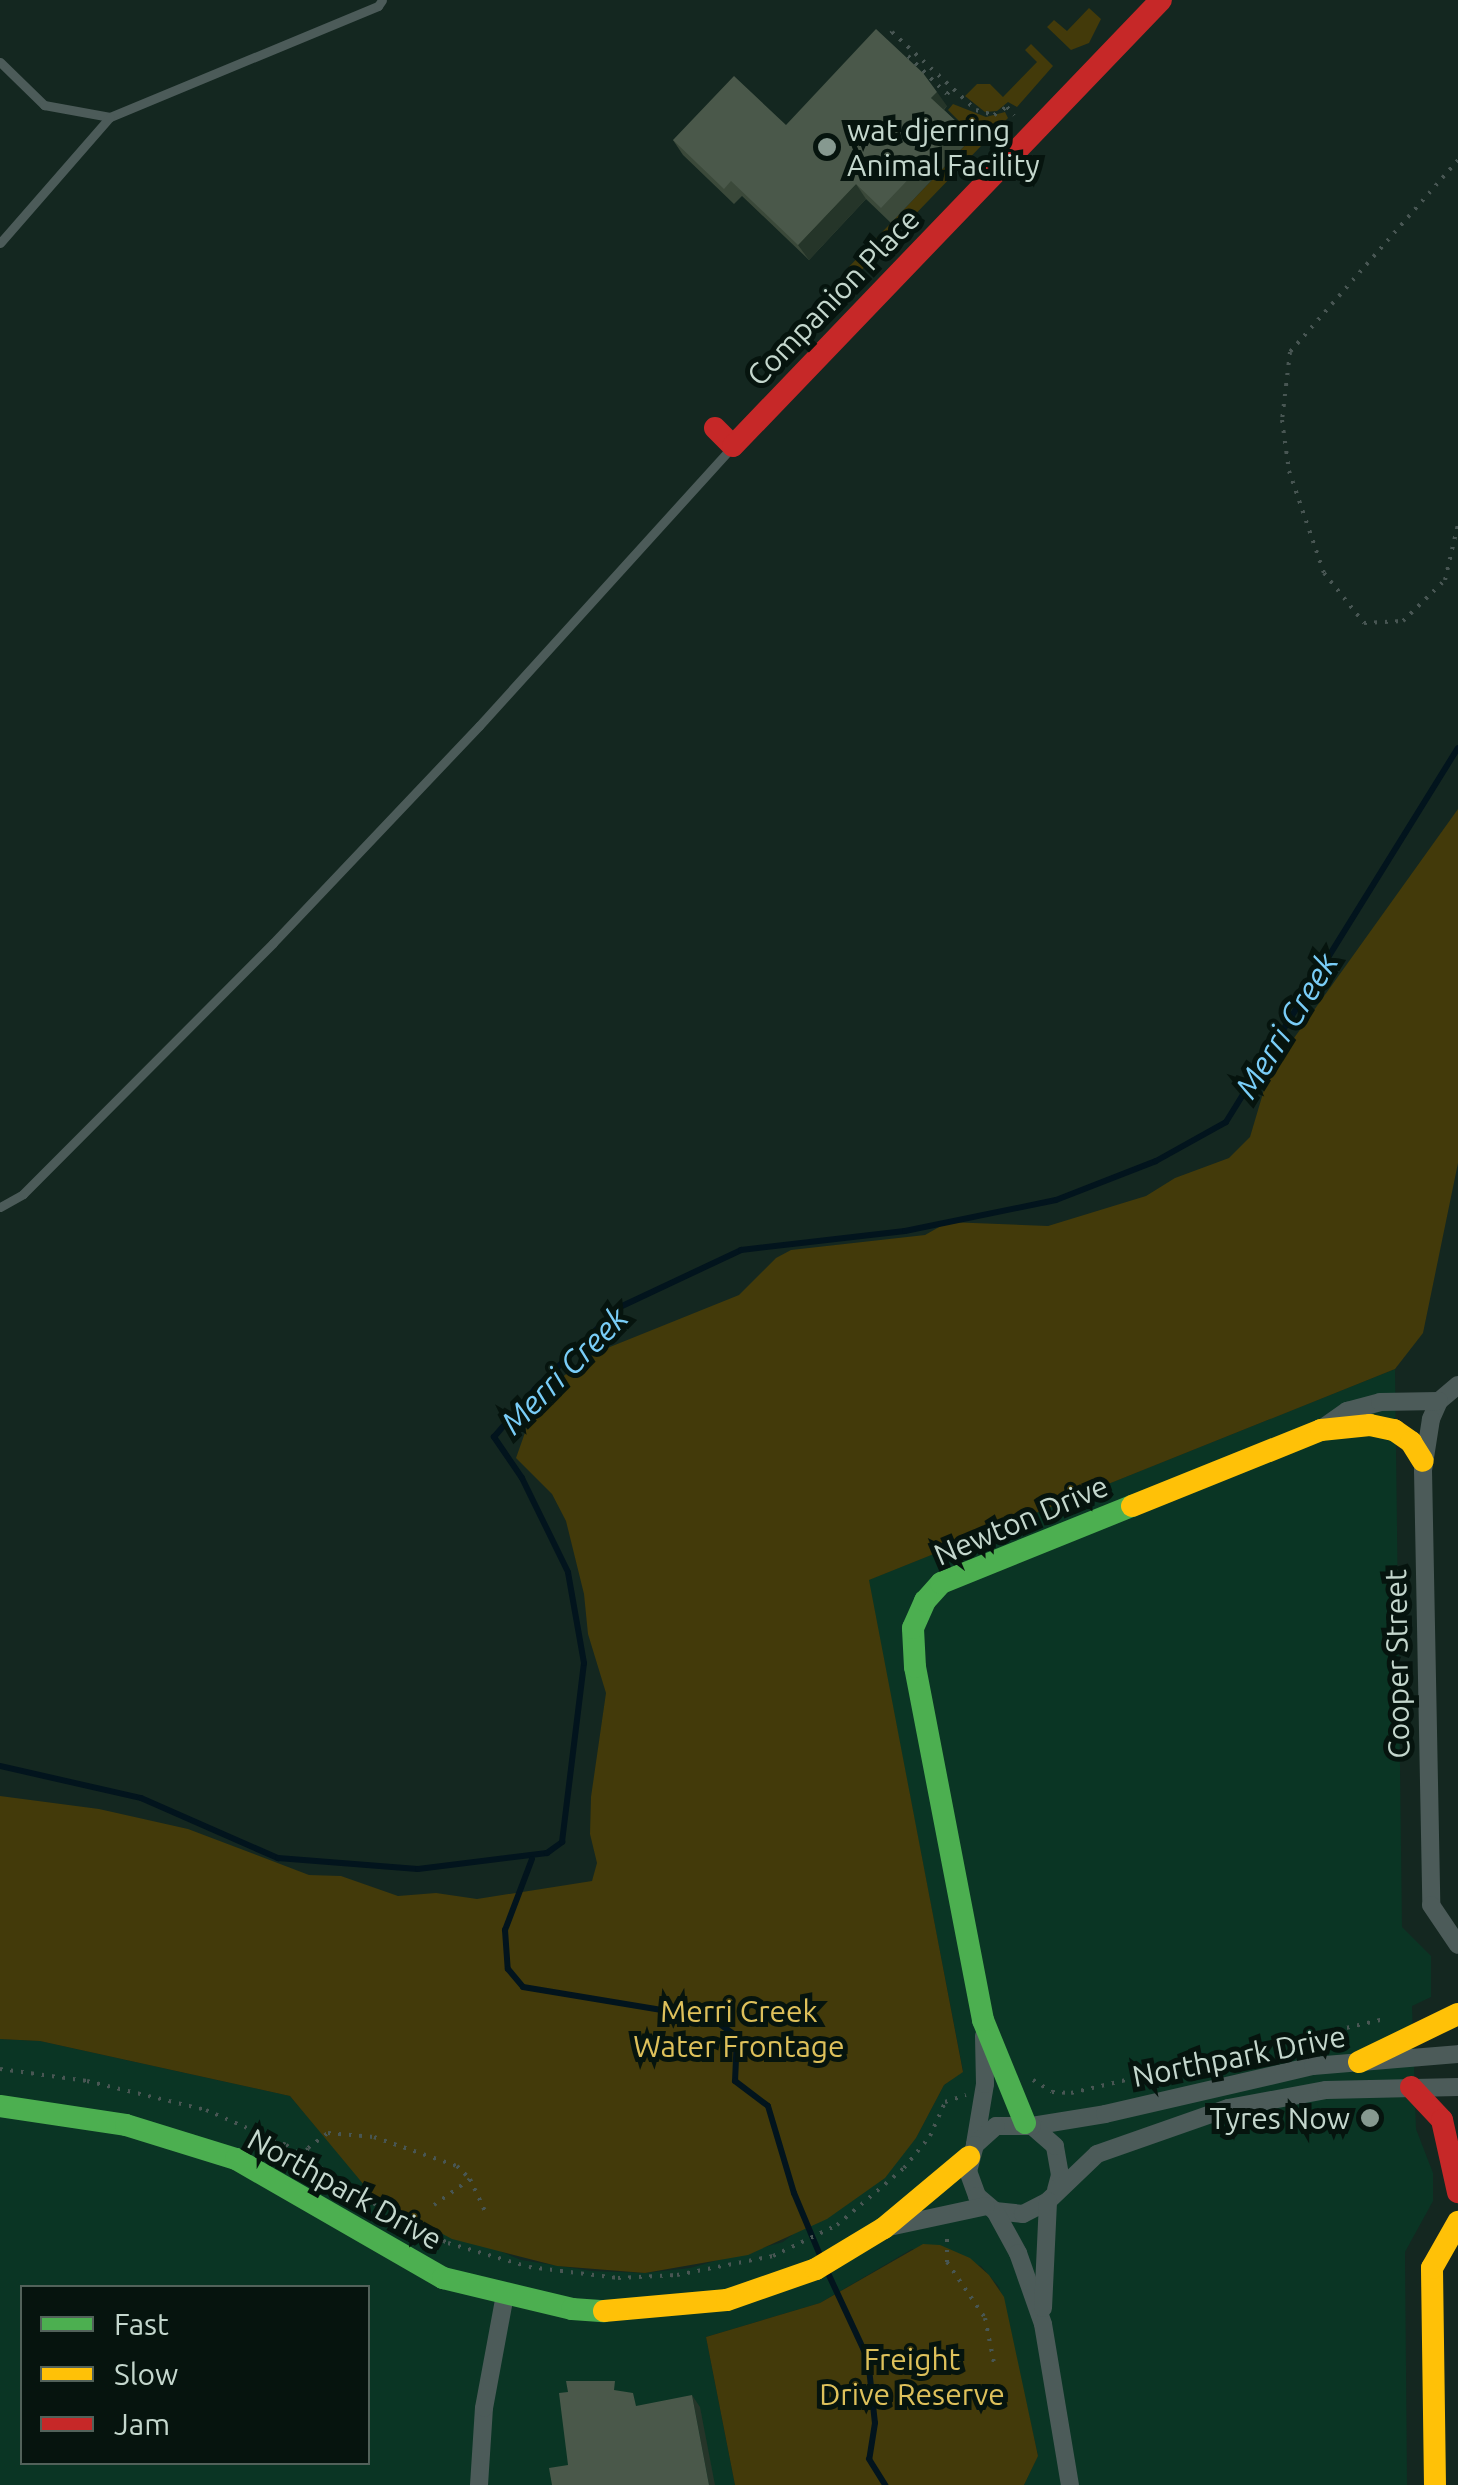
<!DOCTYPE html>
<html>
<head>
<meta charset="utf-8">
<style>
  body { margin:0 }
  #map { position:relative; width:1458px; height:2485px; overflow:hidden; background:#142720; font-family:Ubuntu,sans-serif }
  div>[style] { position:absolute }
  .built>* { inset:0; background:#0a3524 }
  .green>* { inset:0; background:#433a0a }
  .stream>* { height:6px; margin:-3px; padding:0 3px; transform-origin:3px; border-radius:3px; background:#02141d }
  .path>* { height:4px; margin-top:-2px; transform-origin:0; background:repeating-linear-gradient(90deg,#485653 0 2.5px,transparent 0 10.5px) }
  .lane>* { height:9px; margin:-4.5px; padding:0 4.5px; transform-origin:4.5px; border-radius:4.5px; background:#4c5b59 }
  .street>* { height:18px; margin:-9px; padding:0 9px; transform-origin:9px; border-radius:9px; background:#4c5b59 }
  .fast>* { height:22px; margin:-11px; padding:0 11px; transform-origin:11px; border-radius:11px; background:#4caf50 }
  .slow>* { height:22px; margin:-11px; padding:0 11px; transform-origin:11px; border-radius:11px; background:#ffc107 }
  .jam>* { height:22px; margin:-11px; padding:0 11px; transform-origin:11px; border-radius:11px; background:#c62828 }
  .wall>* { inset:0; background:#3b493a }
  .shaded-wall>* { inset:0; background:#253529 }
  .building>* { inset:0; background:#4a584a }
  .dots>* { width:28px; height:28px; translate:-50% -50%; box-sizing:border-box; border:5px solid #06140e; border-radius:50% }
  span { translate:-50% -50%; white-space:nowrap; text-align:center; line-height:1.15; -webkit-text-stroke:10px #06140e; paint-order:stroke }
  .poi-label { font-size:30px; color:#c4d7cd }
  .left { translate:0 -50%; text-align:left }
  .right { translate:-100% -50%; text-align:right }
  .street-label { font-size:30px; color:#c4d7cd }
  .park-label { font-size:30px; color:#dec15b }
  .water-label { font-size:32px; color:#79cdf7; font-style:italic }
  .legend { position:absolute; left:20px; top:2285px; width:350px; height:180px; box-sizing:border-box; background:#06140e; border:2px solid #52625a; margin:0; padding:12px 18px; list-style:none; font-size:30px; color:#c4d7cd }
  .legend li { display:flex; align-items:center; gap:20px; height:50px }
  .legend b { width:50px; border:2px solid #52625a }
</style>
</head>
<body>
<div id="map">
  <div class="built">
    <div style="clip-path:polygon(evenodd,1395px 1369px,1402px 1927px,1431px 1956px,1431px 1997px,1412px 2006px,1416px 2129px,1433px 2173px,1433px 2201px,1405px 2252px,1407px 2485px,1024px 2485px,1038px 2455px,999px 2287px,981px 2266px,912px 2249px,820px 2303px,706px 2337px,735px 2485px,0 2485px,0 2039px,40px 2041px,290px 2096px,375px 2197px,521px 2260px,592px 2271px,645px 2273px,690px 2268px,783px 2242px,916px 2138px,944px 2085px,963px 2071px,868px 1580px,1395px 1369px,22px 2288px,368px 2288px,368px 2462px,22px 2462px,22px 2288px)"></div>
  </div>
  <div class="green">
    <div style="clip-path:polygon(1089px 8px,1101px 19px,1089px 43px,1071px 50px,1047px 27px,1054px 20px,1067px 31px)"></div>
    <div style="clip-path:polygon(1031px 44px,1053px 66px,1017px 107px,1008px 102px,997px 111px,985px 112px,965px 96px,977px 84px,990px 84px,1003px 97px,1037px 62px,1025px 50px)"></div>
    <div style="clip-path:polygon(953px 104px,986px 117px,1005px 112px,1008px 118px,852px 280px,844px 272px,974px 136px,948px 110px)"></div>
    <div style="clip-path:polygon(1458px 809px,1458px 1163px,1423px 1333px,1395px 1369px,869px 1580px,963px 2072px,944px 2085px,916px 2138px,885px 2178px,827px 2219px,748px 2255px,645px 2273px,557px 2266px,452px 2239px,374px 2197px,290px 2096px,40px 2041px,0 2039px,0 1796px,99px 1809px,188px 1829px,309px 1875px,341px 1876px,398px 1896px,436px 1893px,477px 1899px,592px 1881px,597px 1863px,590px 1834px,591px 1797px,606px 1693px,588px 1634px,584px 1594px,566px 1521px,552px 1494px,516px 1458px,533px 1410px,560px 1379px,590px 1355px,739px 1295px,776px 1258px,791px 1250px,925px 1235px,948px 1222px,1048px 1226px,1146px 1196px,1175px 1178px,1229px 1158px,1250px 1137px,1269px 1073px)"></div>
    <div style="clip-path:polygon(923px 2244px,940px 2245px,970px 2258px,989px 2275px,1004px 2297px,1038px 2456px,1024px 2485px,735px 2485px,706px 2337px,820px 2303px)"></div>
  </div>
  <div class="stream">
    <div style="left:0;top:1766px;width:145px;rotate:12.8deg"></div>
    <div style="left:141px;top:1798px;width:150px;rotate:23.7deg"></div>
    <div style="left:278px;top:1858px;width:140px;rotate:4.5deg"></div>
    <div style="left:418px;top:1869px;width:130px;rotate:-7.1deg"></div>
    <div style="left:547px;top:1853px;width:19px;rotate:-36deg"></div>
    <div style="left:562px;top:1842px;width:180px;rotate:-83deg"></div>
    <div style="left:584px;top:1663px;width:92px;rotate:-100deg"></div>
    <div style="left:568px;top:1572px;width:105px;rotate:-116.1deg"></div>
    <div style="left:522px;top:1478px;width:50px;rotate:-124.3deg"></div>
    <div style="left:494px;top:1437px;width:63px;rotate:-49.5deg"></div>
    <div style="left:535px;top:1389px;width:118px;rotate:-44deg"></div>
    <div style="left:620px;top:1307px;width:134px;rotate:-25.2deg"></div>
    <div style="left:741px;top:1250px;width:165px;rotate:-6.6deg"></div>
    <div style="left:905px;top:1231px;width:154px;rotate:-11.6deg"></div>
    <div style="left:1056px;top:1200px;width:107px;rotate:-21.3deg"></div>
    <div style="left:1156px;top:1161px;width:80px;rotate:-29.1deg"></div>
    <div style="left:1226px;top:1122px;width:440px;rotate:-58.2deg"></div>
    <div style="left:532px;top:1859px;width:76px;rotate:110.8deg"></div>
    <div style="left:505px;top:1930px;width:39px;rotate:86deg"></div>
    <div style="left:508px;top:1969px;width:23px;rotate:50deg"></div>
    <div style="left:523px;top:1987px;width:191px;rotate:9.4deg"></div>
    <div style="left:711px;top:2018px;width:32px;rotate:35deg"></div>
    <div style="left:737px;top:2036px;width:45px;rotate:92.5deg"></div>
    <div style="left:735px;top:2081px;width:41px;rotate:37.1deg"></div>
    <div style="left:768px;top:2106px;width:91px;rotate:73.4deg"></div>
    <div style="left:794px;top:2193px;width:73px;rotate:67.3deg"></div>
    <div style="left:827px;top:2271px;width:97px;rotate:65deg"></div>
    <div style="left:868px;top:2359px;width:64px;rotate:83.8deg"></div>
    <div style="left:875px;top:2423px;width:36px;rotate:99deg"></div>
    <div style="left:869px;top:2459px;width:31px;rotate:58deg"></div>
  </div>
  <div class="path">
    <div style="left:884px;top:41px;width:12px;rotate:-48deg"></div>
    <div style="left:892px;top:32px;width:115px;rotate:42.9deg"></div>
    <div style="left:976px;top:110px;width:19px;rotate:16deg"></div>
    <div style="left:994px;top:115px;width:15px;rotate:-32deg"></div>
    <div style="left:1007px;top:107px;width:11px;rotate:49deg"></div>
    <div style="left:906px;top:61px;width:5px;rotate:-68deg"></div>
    <div style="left:908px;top:56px;width:54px;rotate:44.3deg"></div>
    <div style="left:947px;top:94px;width:4px;rotate:-45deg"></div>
    <div style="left:1458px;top:160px;width:255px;rotate:131.2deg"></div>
    <div style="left:1290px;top:352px;width:68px;rotate:96.7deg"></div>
    <div style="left:1282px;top:420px;width:51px;rotate:82.2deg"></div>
    <div style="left:1289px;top:471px;width:108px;rotate:71.1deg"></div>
    <div style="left:1324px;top:573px;width:64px;rotate:51.3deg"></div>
    <div style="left:1364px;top:623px;width:39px;rotate:-3deg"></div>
    <div style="left:1403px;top:621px;width:59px;rotate:-44.3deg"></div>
    <div style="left:1445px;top:580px;width:57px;rotate:-76.9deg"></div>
    <div style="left:0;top:2069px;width:88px;rotate:7.9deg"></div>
    <div style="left:87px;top:2081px;width:122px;rotate:13.7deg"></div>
    <div style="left:206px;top:2110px;width:87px;rotate:23.6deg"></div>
    <div style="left:286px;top:2145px;width:132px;rotate:33.6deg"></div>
    <div style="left:396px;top:2218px;width:58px;rotate:25.7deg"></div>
    <div style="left:448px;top:2243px;width:84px;rotate:16.5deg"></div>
    <div style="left:529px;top:2267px;width:90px;rotate:7deg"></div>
    <div style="left:618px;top:2278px;width:59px;rotate:-2.9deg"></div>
    <div style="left:677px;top:2275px;width:98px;rotate:-11.2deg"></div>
    <div style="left:773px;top:2256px;width:71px;rotate:-25.8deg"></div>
    <div style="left:837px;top:2225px;width:88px;rotate:-40.4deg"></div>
    <div style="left:904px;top:2168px;width:41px;rotate:-50.9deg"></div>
    <div style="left:930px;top:2136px;width:37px;rotate:-66deg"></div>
    <div style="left:945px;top:2102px;width:22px;rotate:-18deg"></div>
    <div style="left:1033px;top:2080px;width:22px;rotate:32deg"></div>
    <div style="left:1052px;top:2092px;width:19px;rotate:3deg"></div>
    <div style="left:1071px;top:2093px;width:323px;rotate:-13.3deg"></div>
    <div style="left:296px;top:2168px;width:23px;rotate:-59deg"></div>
    <div style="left:308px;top:2148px;width:25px;rotate:-37deg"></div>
    <div style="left:328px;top:2133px;width:46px;rotate:5deg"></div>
    <div style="left:374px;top:2137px;width:88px;rotate:19.3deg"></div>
    <div style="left:457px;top:2166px;width:18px;rotate:45deg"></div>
    <div style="left:470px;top:2179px;width:38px;rotate:65deg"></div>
    <div style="left:434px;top:2205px;width:44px;rotate:-35.8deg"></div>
    <div style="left:947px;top:2239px;width:23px;rotate:90deg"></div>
    <div style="left:947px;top:2262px;width:68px;rotate:55.8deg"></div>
    <div style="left:985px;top:2318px;width:51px;rotate:78.7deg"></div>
  </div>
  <div class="lane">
    <div style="left:0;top:62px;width:62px;rotate:44.3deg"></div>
    <div style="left:44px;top:105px;width:67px;rotate:10.3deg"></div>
    <div style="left:110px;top:117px;width:290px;rotate:-22.5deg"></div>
    <div style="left:378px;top:6px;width:7px;rotate:-56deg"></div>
    <div style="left:0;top:243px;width:167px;rotate:-48.9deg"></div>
    <div style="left:0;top:1207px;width:26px;rotate:-29deg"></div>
    <div style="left:23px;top:1194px;width:354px;rotate:-45.1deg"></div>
    <div style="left:273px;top:943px;width:299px;rotate:-46.5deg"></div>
    <div style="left:479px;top:726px;width:375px;rotate:-47.8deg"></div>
  </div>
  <div class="street">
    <div style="left:1458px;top:1385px;width:25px;rotate:140deg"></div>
    <div style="left:1439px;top:1401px;width:20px;rotate:114deg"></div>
    <div style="left:1431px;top:1419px;width:52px;rotate:98.9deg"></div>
    <div style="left:1423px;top:1470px;width:435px;rotate:88.9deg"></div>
    <div style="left:1431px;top:1905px;width:48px;rotate:56deg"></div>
    <div style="left:1321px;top:1429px;width:32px;rotate:-35deg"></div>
    <div style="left:1347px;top:1411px;width:34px;rotate:-15deg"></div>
    <div style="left:1380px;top:1402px;width:59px;rotate:-1deg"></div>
    <div style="left:1032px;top:2126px;width:74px;rotate:-9.3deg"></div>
    <div style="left:1105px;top:2114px;width:213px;rotate:-13deg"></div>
    <div style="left:1313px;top:2066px;width:145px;rotate:-4.7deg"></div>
    <div style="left:975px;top:2144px;width:61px;rotate:-80.5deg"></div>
    <div style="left:985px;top:2084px;width:48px;rotate:-91.2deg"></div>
    <div style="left:1056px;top:2190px;width:16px;rotate:-75deg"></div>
    <div style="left:1060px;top:2175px;width:29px;rotate:-100deg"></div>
    <div style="left:1055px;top:2146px;width:30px;rotate:-139deg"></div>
    <div style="left:1032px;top:2126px;width:36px;rotate:180deg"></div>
    <div style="left:996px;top:2126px;width:28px;rotate:138deg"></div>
    <div style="left:975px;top:2145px;width:27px;rotate:105deg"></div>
    <div style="left:968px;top:2171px;width:27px;rotate:70deg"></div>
    <div style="left:977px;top:2196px;width:23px;rotate:40deg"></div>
    <div style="left:995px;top:2211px;width:28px;rotate:6deg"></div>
    <div style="left:1023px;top:2214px;width:28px;rotate:-27deg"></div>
    <div style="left:1048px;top:2201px;width:68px;rotate:-43.8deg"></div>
    <div style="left:1097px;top:2154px;width:139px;rotate:-19.3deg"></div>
    <div style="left:1228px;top:2108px;width:100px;rotate:-10.4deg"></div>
    <div style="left:1326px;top:2090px;width:132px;rotate:-1.3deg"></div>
    <div style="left:995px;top:2211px;width:48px;rotate:61.3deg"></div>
    <div style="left:1018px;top:2253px;width:75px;rotate:70.6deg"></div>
    <div style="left:1043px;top:2324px;width:163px;rotate:80.5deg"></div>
    <div style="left:889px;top:2227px;width:99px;rotate:-12.2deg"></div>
    <div style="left:1043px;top:2308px;width:107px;rotate:-87.3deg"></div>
    <div style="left:479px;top:2485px;width:77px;rotate:-86.3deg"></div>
    <div style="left:484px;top:2408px;width:115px;rotate:-79.5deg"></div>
  </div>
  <div class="fast">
    <div style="left:0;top:2106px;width:127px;rotate:8.6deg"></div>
    <div style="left:126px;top:2125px;width:115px;rotate:17.2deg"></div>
    <div style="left:236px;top:2159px;width:239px;rotate:29.9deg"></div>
    <div style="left:443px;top:2278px;width:133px;rotate:13.5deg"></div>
    <div style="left:572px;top:2309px;width:32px;rotate:4deg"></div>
    <div style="left:1025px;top:2123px;width:111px;rotate:-112.2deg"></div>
    <div style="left:983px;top:2020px;width:359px;rotate:-100.9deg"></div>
    <div style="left:915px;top:1667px;width:39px;rotate:-93deg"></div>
    <div style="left:913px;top:1628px;width:30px;rotate:-66deg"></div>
    <div style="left:925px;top:1601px;width:24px;rotate:-48deg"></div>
    <div style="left:941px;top:1583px;width:206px;rotate:-22deg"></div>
  </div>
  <div class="slow">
    <div style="left:1132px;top:1506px;width:204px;rotate:-21.9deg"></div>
    <div style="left:1321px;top:1430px;width:49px;rotate:-5.8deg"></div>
    <div style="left:1370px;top:1425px;width:25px;rotate:12deg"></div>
    <div style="left:1394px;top:1430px;width:21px;rotate:35deg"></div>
    <div style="left:1411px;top:1442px;width:22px;rotate:58deg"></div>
    <div style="left:1359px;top:2062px;width:110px;rotate:-25.9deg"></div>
    <div style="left:604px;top:2311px;width:123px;rotate:-5.1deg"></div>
    <div style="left:727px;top:2300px;width:94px;rotate:-19.2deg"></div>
    <div style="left:816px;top:2269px;width:79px;rotate:-31.1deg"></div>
    <div style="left:884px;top:2228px;width:111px;rotate:-39.9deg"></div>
    <div style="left:1435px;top:2485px;width:217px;rotate:-90.8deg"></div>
    <div style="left:1432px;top:2268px;width:53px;rotate:-60.5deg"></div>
  </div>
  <div class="jam">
    <div style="left:715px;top:428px;width:25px;rotate:45deg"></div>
    <div style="left:733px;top:446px;width:618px;rotate:-46.18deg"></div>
    <div style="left:1411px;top:2087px;width:45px;rotate:46.8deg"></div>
    <div style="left:1442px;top:2120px;width:74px;rotate:77.5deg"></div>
  </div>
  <div class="wall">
    <div style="clip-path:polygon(947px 106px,944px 110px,960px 125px,970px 140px,891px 223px,866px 199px,809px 260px,742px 196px,734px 204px,683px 155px,673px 140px)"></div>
  </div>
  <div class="shaded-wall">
    <div style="clip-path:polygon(937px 92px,947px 106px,941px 112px,931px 98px)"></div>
    <div style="clip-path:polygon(856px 184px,866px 199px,809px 260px,798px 245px)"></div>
    <div style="clip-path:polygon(692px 2395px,700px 2407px,715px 2485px,709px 2485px)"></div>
  </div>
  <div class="building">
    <div style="clip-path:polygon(876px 29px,923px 73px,937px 92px,931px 98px,960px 125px,881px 208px,856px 184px,798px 245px,731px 181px,724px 189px,673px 140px,734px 76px,786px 125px)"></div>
    <div style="clip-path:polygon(566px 2381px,615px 2381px,614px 2390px,633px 2393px,636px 2406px,692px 2395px,709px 2485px,552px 2485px,549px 2468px,568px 2465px,559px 2393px,568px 2392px)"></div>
  </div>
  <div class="dots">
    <div style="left:827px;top:147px;background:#869990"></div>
    <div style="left:1370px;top:2118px;background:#869990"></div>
  </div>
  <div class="poi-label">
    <span class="left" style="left:847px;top:147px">wat djerring<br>Animal Facility</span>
    <span class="right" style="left:1350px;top:2118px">Tyres Now</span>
  </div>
  <div class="street-label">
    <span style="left:833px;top:297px;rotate:-46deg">Companion Place</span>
    <span style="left:1021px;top:1520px;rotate:-23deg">Newton Drive</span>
    <span style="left:1397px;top:1664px;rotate:-91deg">Cooper Street</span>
    <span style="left:1239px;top:2056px;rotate:-11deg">Northpark Drive</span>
    <span style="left:345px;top:2189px;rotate:29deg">Northpark Drive</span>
  </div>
  <div class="park-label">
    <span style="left:739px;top:2028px">Merri Creek<br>Water Frontage</span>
    <span style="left:912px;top:2376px">Freight<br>Drive Reserve</span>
  </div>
  <div class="water-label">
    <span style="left:1286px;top:1025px;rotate:-58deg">Merri Creek</span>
    <span style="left:564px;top:1370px;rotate:-45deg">Merri Creek</span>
  </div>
  <ul class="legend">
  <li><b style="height:12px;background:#4caf50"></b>Fast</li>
  <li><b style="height:12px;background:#ffc107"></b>Slow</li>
  <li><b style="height:12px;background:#c62828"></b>Jam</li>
  </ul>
</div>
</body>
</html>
